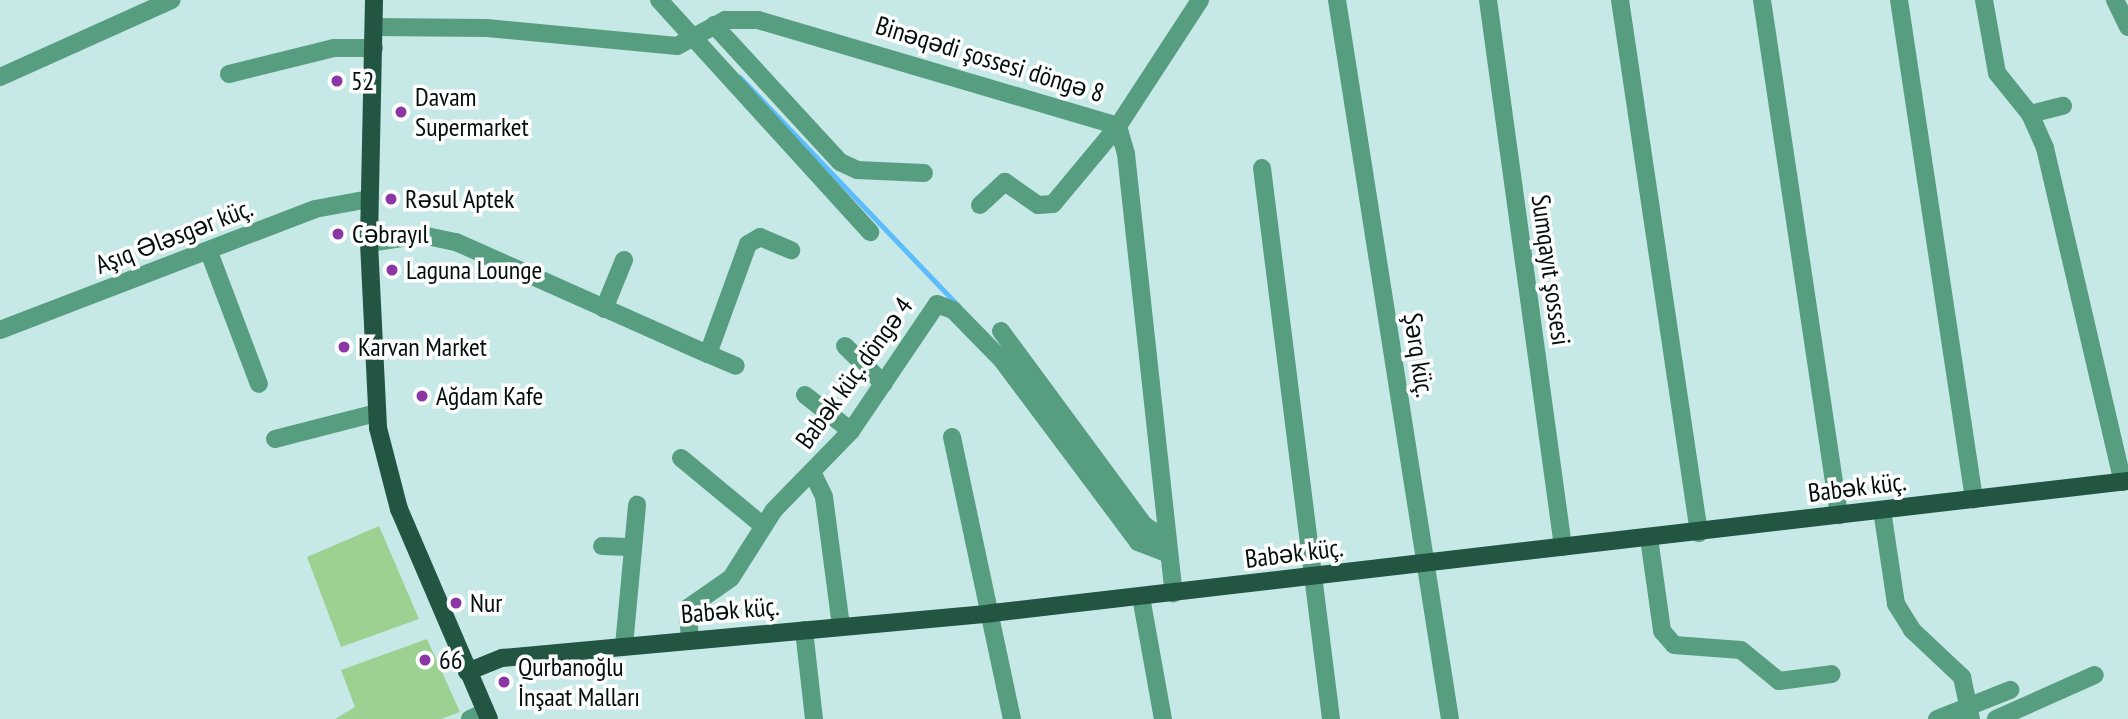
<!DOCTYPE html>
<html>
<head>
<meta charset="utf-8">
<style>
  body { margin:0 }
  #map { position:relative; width:2128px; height:719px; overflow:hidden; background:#c6e9e7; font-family:"PT Sans Narrow",sans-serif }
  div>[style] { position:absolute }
  .green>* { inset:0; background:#9dd192 }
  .stream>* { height:4.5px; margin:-2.25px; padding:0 2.25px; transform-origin:2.25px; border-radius:2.25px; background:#5ebcfd }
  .minor>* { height:18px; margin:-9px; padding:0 9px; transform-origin:9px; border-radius:9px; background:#579e81 }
  .major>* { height:18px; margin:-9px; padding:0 9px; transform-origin:9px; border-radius:9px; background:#225542 }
  .dots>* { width:19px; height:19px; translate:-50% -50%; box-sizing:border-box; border:4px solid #fff; border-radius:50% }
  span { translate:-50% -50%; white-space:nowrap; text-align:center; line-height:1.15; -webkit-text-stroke:7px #fff; paint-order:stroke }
  .street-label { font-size:26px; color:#030f0e }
  .poi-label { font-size:26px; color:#030f0e }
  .left { translate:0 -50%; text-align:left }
</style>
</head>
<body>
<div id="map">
  <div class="green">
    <div style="clip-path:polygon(379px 526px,419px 619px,341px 647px,307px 557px)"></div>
    <div style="clip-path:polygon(427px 639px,460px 712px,441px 719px,335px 719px,355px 707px,341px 670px)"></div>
  </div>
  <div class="stream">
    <div style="left:740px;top:77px;width:317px;rotate:46.3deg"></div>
  </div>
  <div class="minor">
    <div style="left:659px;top:0;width:314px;rotate:47.7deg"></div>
    <div style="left:1337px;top:0;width:728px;rotate:81.07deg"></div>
    <div style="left:1488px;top:0;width:552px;rotate:82.19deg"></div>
    <div style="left:1620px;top:0;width:539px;rotate:81.57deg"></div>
    <div style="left:1762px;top:0;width:521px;rotate:81.5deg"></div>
    <div style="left:1899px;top:0;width:505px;rotate:81.45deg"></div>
    <div style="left:1984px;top:0;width:74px;rotate:79.9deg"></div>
    <div style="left:1997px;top:73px;width:53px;rotate:51.2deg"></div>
    <div style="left:2030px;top:114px;width:37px;rotate:66deg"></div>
    <div style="left:2045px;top:148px;width:343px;rotate:76.9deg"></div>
    <div style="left:2115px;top:0;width:30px;rotate:64deg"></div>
    <div style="left:714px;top:25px;width:186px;rotate:47.4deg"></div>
    <div style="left:840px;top:162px;width:19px;rotate:25deg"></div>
    <div style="left:857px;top:170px;width:67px;rotate:2.6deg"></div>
    <div style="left:374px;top:27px;width:113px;rotate:0.5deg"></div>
    <div style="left:487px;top:28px;width:191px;rotate:5.4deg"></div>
    <div style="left:677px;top:46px;width:55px;rotate:-28.4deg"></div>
    <div style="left:725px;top:20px;width:33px"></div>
    <div style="left:758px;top:20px;width:375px;rotate:16.4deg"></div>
    <div style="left:1118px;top:126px;width:150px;rotate:-56.9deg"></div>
    <div style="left:229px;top:74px;width:108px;rotate:-13.9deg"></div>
    <div style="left:334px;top:48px;width:40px"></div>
    <div style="left:0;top:77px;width:188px;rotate:-24.2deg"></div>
    <div style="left:2030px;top:114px;width:34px;rotate:-14deg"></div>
    <div style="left:1262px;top:168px;width:555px;rotate:82.86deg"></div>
    <div style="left:980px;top:205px;width:34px;rotate:-43deg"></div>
    <div style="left:1005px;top:182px;width:40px;rotate:34.9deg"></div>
    <div style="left:1038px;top:205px;width:15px;rotate:-4deg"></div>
    <div style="left:1053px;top:204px;width:102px;rotate:-50.2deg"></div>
    <div style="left:1118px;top:126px;width:29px;rotate:74deg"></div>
    <div style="left:1126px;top:154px;width:442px;rotate:83.8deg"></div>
    <div style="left:369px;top:243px;width:54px;rotate:-8.6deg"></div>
    <div style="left:422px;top:235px;width:35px;rotate:12deg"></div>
    <div style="left:456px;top:242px;width:276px;rotate:24deg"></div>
    <div style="left:708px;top:354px;width:117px;rotate:-70deg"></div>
    <div style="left:748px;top:244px;width:14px;rotate:-30deg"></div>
    <div style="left:760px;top:237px;width:34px;rotate:23deg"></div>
    <div style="left:209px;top:252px;width:141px;rotate:69.3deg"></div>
    <div style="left:604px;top:309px;width:53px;rotate:-67.8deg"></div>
    <div style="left:0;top:330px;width:337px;rotate:-21deg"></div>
    <div style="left:315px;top:209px;width:55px;rotate:-10.5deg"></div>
    <div style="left:1001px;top:331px;width:241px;rotate:53.6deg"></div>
    <div style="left:1144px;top:525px;width:25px;rotate:34deg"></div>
    <div style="left:845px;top:346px;width:54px;rotate:44.3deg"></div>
    <div style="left:708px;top:354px;width:30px;rotate:23deg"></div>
    <div style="left:805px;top:395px;width:58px;rotate:38deg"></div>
    <div style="left:952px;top:437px;width:288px;rotate:78deg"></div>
    <div style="left:275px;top:439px;width:104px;rotate:-14.4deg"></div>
    <div style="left:681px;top:458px;width:105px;rotate:39.6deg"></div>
    <div style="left:813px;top:474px;width:25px;rotate:64deg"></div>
    <div style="left:824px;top:497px;width:130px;rotate:82.5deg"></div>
    <div style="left:1882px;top:510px;width:95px;rotate:81.5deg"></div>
    <div style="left:1896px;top:604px;width:31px;rotate:58deg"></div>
    <div style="left:1912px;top:630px;width:69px;rotate:43.2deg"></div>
    <div style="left:1962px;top:677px;width:43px;rotate:77.9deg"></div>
    <div style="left:1649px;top:538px;width:94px;rotate:82deg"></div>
    <div style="left:1662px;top:631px;width:18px;rotate:49deg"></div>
    <div style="left:1674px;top:645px;width:67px;rotate:4.3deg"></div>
    <div style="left:1741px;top:650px;width:49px;rotate:39.2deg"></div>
    <div style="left:1779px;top:681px;width:53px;rotate:-7.5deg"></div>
    <div style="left:602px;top:546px;width:27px;rotate:2deg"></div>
    <div style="left:1141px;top:597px;width:124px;rotate:79.8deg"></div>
    <div style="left:804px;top:630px;width:90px;rotate:83.6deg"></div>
    <div style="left:690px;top:640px;width:32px;rotate:-94deg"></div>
    <div style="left:688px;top:608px;width:52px;rotate:-34.9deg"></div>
    <div style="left:731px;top:578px;width:80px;rotate:-57.7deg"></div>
    <div style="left:774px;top:510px;width:110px;rotate:-45.7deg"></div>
    <div style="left:851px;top:431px;width:153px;rotate:-55.9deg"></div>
    <div style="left:937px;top:304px;width:17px;rotate:21deg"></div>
    <div style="left:953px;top:310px;width:70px;rotate:45.6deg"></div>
    <div style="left:1002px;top:360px;width:227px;rotate:53.2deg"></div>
    <div style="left:1138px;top:542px;width:30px;rotate:21deg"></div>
    <div style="left:624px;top:646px;width:142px;rotate:-84.7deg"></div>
    <div style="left:470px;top:719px;width:17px;rotate:-24deg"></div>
    <div style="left:1937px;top:719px;width:79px;rotate:-21.7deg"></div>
    <div style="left:1996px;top:719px;width:108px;rotate:-24deg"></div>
  </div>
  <div class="major">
    <div style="left:374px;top:0;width:243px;rotate:91.2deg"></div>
    <div style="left:369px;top:243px;width:185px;rotate:87.2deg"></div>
    <div style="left:378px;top:428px;width:84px;rotate:75.5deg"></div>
    <div style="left:399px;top:509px;width:228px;rotate:66.8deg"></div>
    <div style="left:467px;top:672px;width:38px;rotate:-22deg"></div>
    <div style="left:502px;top:658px;width:492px;rotate:-5.2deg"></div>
    <div style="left:992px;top:613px;width:1144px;rotate:-6.63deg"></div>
  </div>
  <div class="dots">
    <div style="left:337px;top:81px;background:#8b36a3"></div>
    <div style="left:401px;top:112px;background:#8b36a3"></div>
    <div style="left:391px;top:199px;background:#8b36a3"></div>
    <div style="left:338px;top:234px;background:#8b36a3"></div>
    <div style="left:392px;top:270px;background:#8b36a3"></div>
    <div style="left:344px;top:347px;background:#8b36a3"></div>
    <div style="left:422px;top:396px;background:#8b36a3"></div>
    <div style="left:456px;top:603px;background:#8b36a3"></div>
    <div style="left:425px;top:660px;background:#8b36a3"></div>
    <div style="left:504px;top:682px;background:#8b36a3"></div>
  </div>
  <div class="street-label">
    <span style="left:990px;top:59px;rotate:17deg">Binəqədi şossesi döngə 8</span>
    <span style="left:174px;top:236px;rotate:-21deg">Aşıq Ələsgər küç.</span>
    <span style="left:1551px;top:270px;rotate:82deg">Sumqayıt şossesi</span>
    <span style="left:1419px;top:355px;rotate:81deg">Şərq küç.</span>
    <span style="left:854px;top:373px;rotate:-54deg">Babək küç. döngə 4</span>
    <span style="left:1857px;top:487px;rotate:-7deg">Babək küç.</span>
    <span style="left:1294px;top:553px;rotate:-7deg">Babək küç.</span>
    <span style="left:730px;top:610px;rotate:-5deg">Babək küç.</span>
  </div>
  <div class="poi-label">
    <span class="left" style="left:351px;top:81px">52</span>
    <span class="left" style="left:415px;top:112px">Davam<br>Supermarket</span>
    <span class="left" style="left:405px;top:199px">Rəsul Aptek</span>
    <span class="left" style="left:352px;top:234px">Cəbrayıl</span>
    <span class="left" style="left:406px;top:270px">Laguna Lounge</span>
    <span class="left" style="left:358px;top:347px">Karvan Market</span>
    <span class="left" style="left:436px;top:396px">Ağdam Kafe</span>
    <span class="left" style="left:470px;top:603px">Nur</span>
    <span class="left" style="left:439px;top:660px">66</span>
    <span class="left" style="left:518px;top:682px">Qurbanoğlu<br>İnşaat Malları</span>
  </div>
</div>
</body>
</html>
